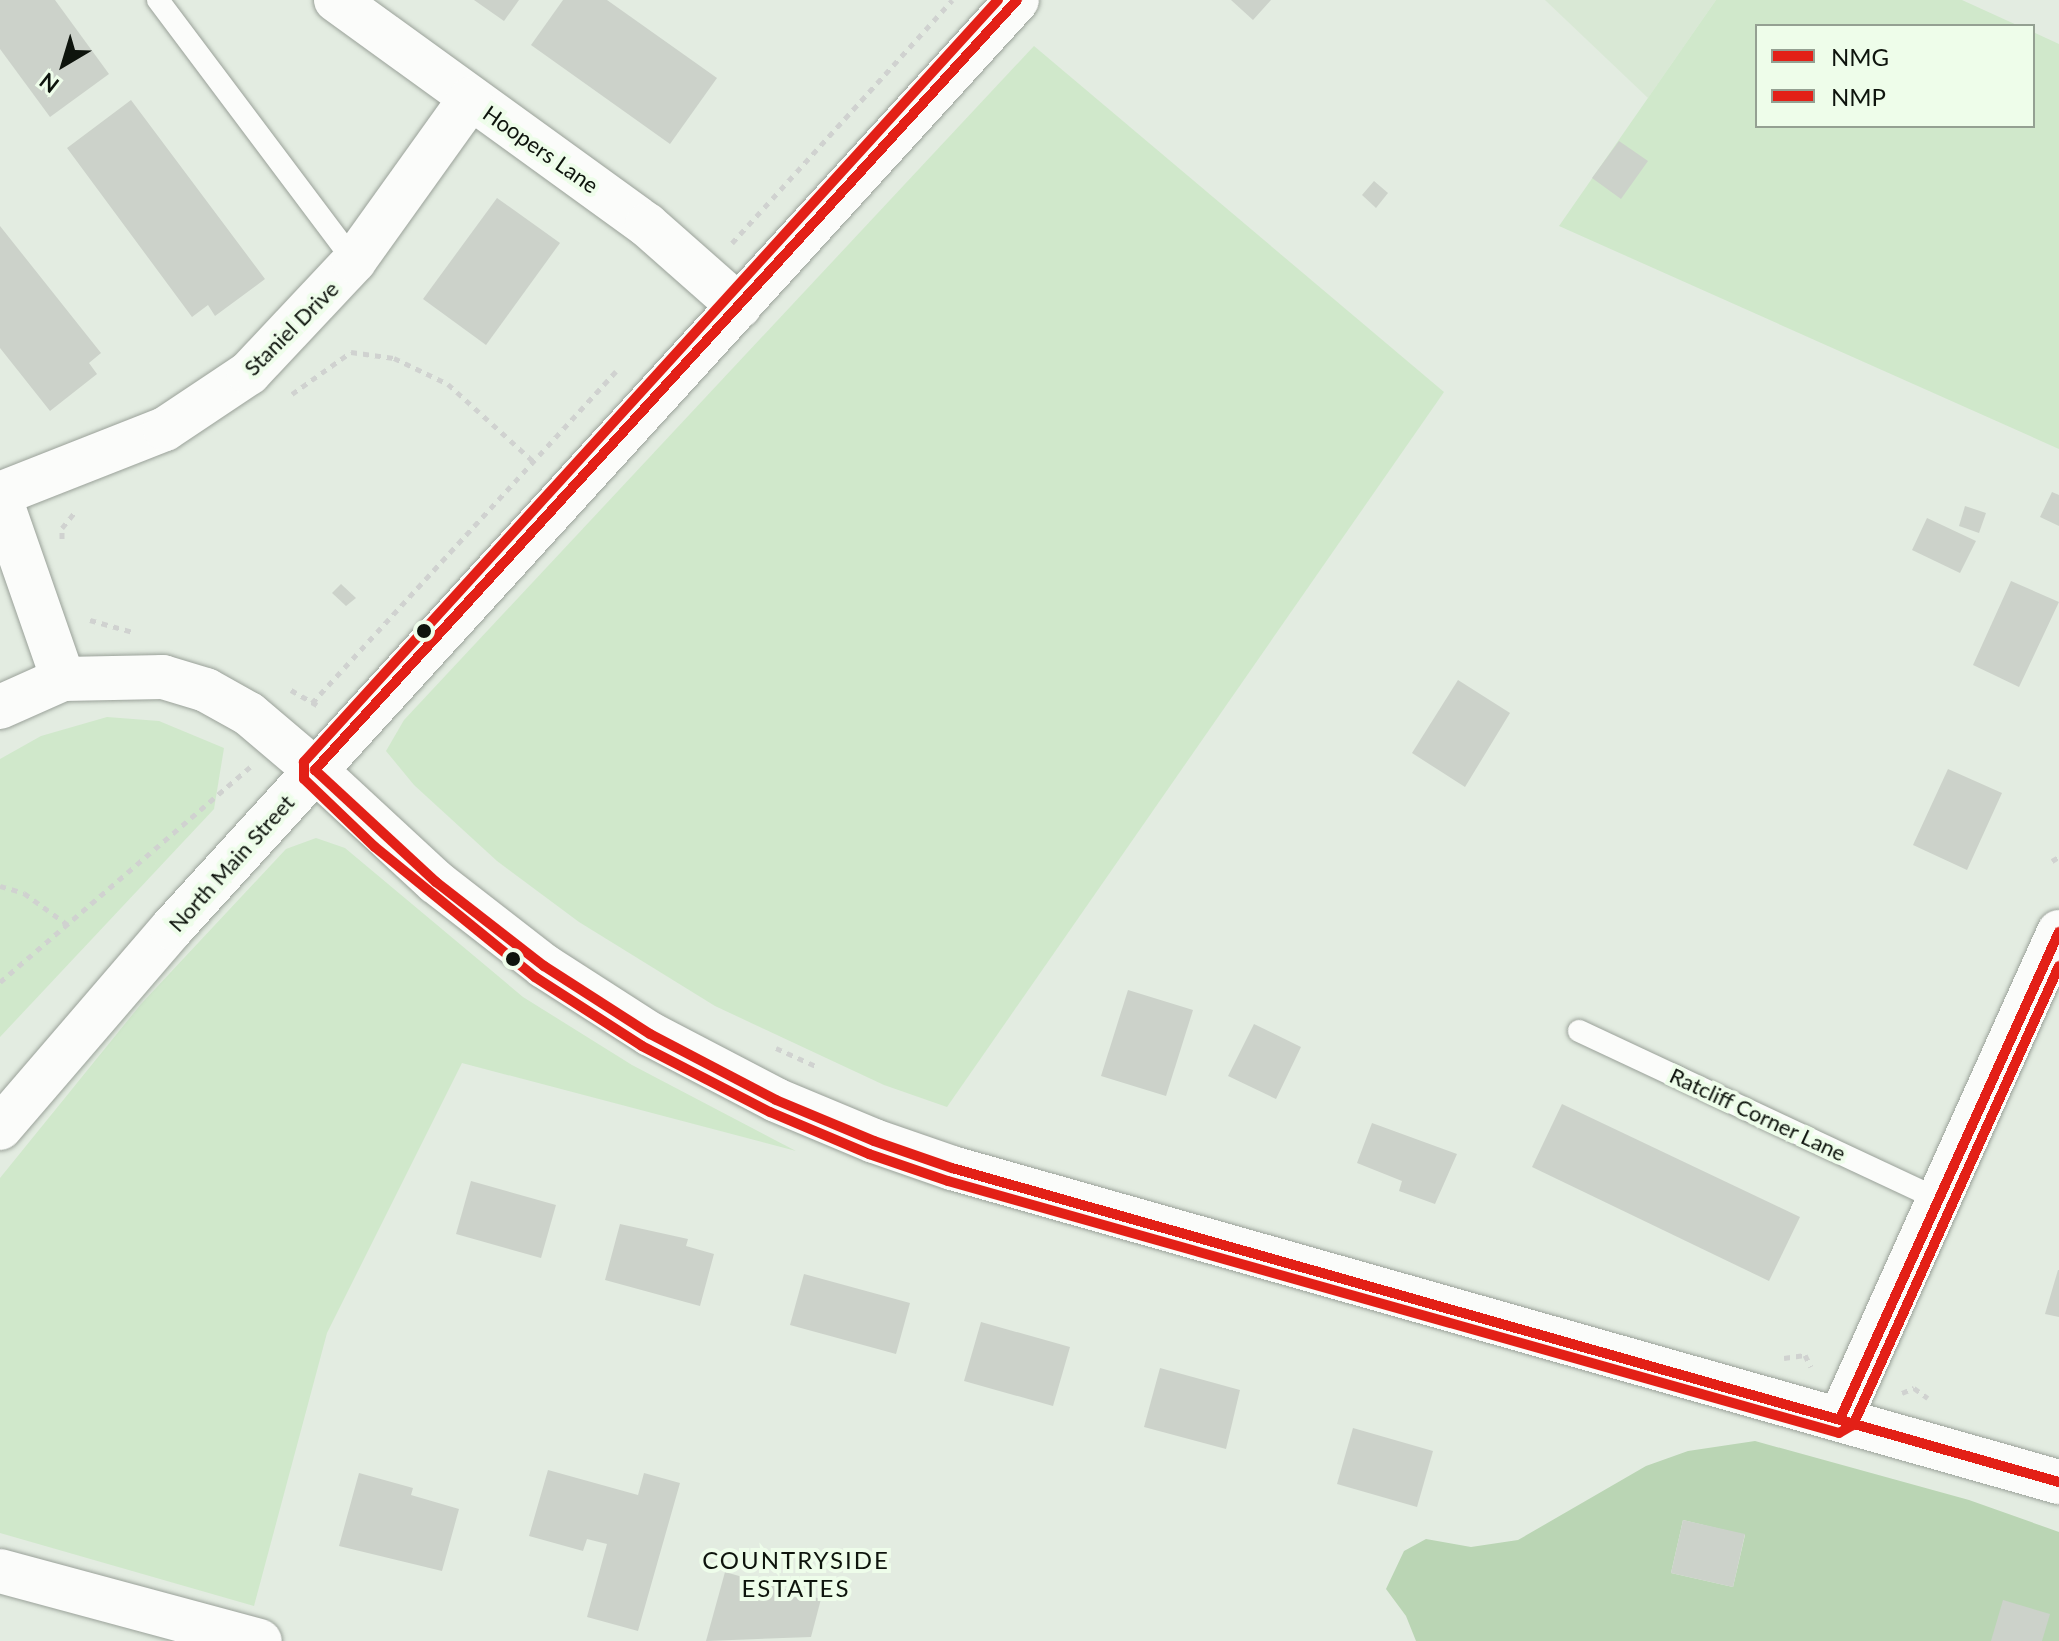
<!DOCTYPE html>
<html>
<head>
<meta charset="utf-8">
<style>
  body { margin:0 }
  #map { position:relative; width:2059px; height:1641px; overflow:hidden; background:#e3ece1; font-family:Lato,sans-serif }
  div>[style] { position:absolute }
  .built>* { inset:0; background:#d9e8d5 }
  .green>* { inset:0; background:#d0e8cb }
  .forest>* { inset:0; background:#bad5b4 }
  .building>* { inset:0; background:#ccd2ca }
  .path>* { height:5px; margin-top:-2.5px; transform-origin:0; background:repeating-linear-gradient(90deg,#d0d2d0 0 6px,transparent 0 12px) }
  .roads { filter:drop-shadow(0 0 2px #9aa199) drop-shadow(0 0 2px #9aa199) }
  .service>* { height:22px; margin:-11px; padding:0 11px; transform-origin:11px; border-radius:11px; background:#fbfcfa }
  .minor>* { height:44px; margin:-22px; padding:0 22px; transform-origin:22px; border-radius:22px; background:#fbfcfa }
  .tertiary>* { height:44px; margin:-22px; padding:0 22px; transform-origin:22px; border-radius:22px; background:#fbfcfa }
  .primary>* { height:44px; margin:-22px; padding:0 22px; transform-origin:22px; border-radius:22px; background:#fbfcfa }
  .bus-1>* { height:10px; margin:-5px; padding:0 5px; transform-origin:5px; border-radius:5px; background:#e32017 }
  .bus-2>* { height:10px; margin:-5px; padding:0 5px; transform-origin:5px; border-radius:5px; background:#e32017 }
  .dots>* { width:22px; height:22px; translate:-50% -50%; box-sizing:border-box; border:4px solid #eefdea; border-radius:50% }
  span { translate:-50% -50%; white-space:nowrap; text-align:center; line-height:1.15; -webkit-text-stroke:8px #eefdea; paint-order:stroke }
  .street-label { font-size:22px; color:#0e140d }
  .neighbourhood-label { font-size:24px; color:#0e140d; letter-spacing:2px }
  .legend { position:absolute; left:1755px; top:24px; width:280px; height:104px; box-sizing:border-box; background:#eefdea; border:2px solid #94a092; margin:0; padding:10px 14px; list-style:none; font-size:24px; color:#0e140d }
  .legend li { display:flex; align-items:center; gap:16px; height:40px }
  .legend b { width:40px; border:2px solid #94a092 }
  .north { position:absolute; left:24px; top:24px; width:80px; height:80px; -webkit-text-stroke:6px #eefdea; paint-order:stroke; rotate:218deg; font-size:22px; font-weight:700; line-height:32px; text-align:center; color:#0e140d }
  .north::after { content:''; display:block; margin:auto; width:28px; height:36px; background:#0e140d; clip-path:polygon(50% 0,100% 100%,50% 72%,0 100%) }
</style>
</head>
<body>
<div id="map">
  <div class="built">
    <div style="clip-path:polygon(1545px 0,1716px 0,1648px 98px)"></div>
  </div>
  <div class="green">
    <div style="clip-path:polygon(1716px 0,1962px 0,2019px 26px,1757px 26px,1757px 126px,2033px 126px,2033px 32px,2059px 44px,2059px 449px,1559px 226px)"></div>
    <div style="clip-path:polygon(1034px 46px,1444px 392px,947px 1107px,884px 1085px,715px 1006px,579px 922px,497px 861px,414px 785px,386px 751px,404px 720px)"></div>
    <div style="clip-path:polygon(107px 717px,159px 721px,224px 748px,214px 809px,0 1037px,0 759px,41px 736px)"></div>
    <div style="clip-path:polygon(316px 838px,345px 848px,523px 997px,632px 1065px,796px 1151px,462px 1063px,327px 1333px,254px 1606px,0 1533px,0 1178px,141px 1004px,286px 849px)"></div>
  </div>
  <div class="forest">
    <div style="clip-path:polygon(evenodd,1755px 1441px,1969px 1500px,2059px 1532px,2059px 1641px,1416px 1641px,1406px 1616px,1386px 1589px,1404px 1551px,1426px 1539px,1471px 1547px,1518px 1540px,1646px 1466px,1688px 1451px,1755px 1441px,1683px 1520px,1745px 1535px,1733px 1587px,1671px 1573px,1683px 1520px)"></div>
  </div>
  <div class="building">
    <div style="clip-path:polygon(0 0,55px 0,109px 74px,50px 117px,0 49px)"></div>
    <div style="clip-path:polygon(474px 0,519px 0,504px 21px)"></div>
    <div style="clip-path:polygon(563px 0,607px 0,717px 78px,670px 144px,531px 45px)"></div>
    <div style="clip-path:polygon(1231px 0,1271px 0,1253px 20px)"></div>
    <div style="clip-path:polygon(131px 100px,265px 279px,215px 316px,208px 305px,192px 317px,67px 148px)"></div>
    <div style="clip-path:polygon(1619px 141px,1648px 161px,1621px 199px,1592px 178px)"></div>
    <div style="clip-path:polygon(1374px 181px,1388px 193px,1376px 208px,1362px 195px)"></div>
    <div style="clip-path:polygon(497px 198px,560px 243px,486px 345px,423px 299px)"></div>
    <div style="clip-path:polygon(0 226px,101px 353px,89px 363px,97px 374px,50px 411px,0 348px)"></div>
    <div style="clip-path:polygon(2052px 492px,2059px 495px,2059px 526px,2040px 517px)"></div>
    <div style="clip-path:polygon(1965px 506px,1986px 513px,1979px 533px,1959px 526px)"></div>
    <div style="clip-path:polygon(1927px 518px,1976px 541px,1960px 573px,1912px 550px)"></div>
    <div style="clip-path:polygon(2011px 581px,2059px 602px,2019px 687px,1973px 665px)"></div>
    <div style="clip-path:polygon(341px 584px,356px 598px,346px 606px,332px 593px)"></div>
    <div style="clip-path:polygon(1458px 680px,1510px 713px,1465px 787px,1412px 753px)"></div>
    <div style="clip-path:polygon(1948px 769px,2002px 793px,1967px 870px,1913px 845px)"></div>
    <div style="clip-path:polygon(1128px 990px,1193px 1010px,1166px 1096px,1101px 1076px)"></div>
    <div style="clip-path:polygon(1254px 1024px,1301px 1047px,1276px 1099px,1228px 1076px)"></div>
    <div style="clip-path:polygon(1562px 1104px,1800px 1217px,1769px 1281px,1532px 1167px)"></div>
    <div style="clip-path:polygon(1372px 1123px,1457px 1154px,1435px 1204px,1399px 1191px,1402px 1181px,1357px 1163px)"></div>
    <div style="clip-path:polygon(471px 1181px,556px 1205px,541px 1258px,456px 1234px)"></div>
    <div style="clip-path:polygon(620px 1224px,688px 1239px,686px 1246px,714px 1254px,700px 1306px,605px 1280px)"></div>
    <div style="clip-path:polygon(2058px 1270px,2059px 1270px,2059px 1317px,2045px 1314px)"></div>
    <div style="clip-path:polygon(804px 1274px,910px 1303px,896px 1354px,790px 1325px)"></div>
    <div style="clip-path:polygon(981px 1322px,1070px 1347px,1053px 1406px,964px 1381px)"></div>
    <div style="clip-path:polygon(1160px 1368px,1240px 1390px,1226px 1449px,1144px 1427px)"></div>
    <div style="clip-path:polygon(1353px 1428px,1433px 1451px,1417px 1507px,1337px 1484px)"></div>
    <div style="clip-path:polygon(548px 1470px,638px 1495px,644px 1473px,680px 1483px,638px 1631px,587px 1617px,607px 1544px,587px 1539px,583px 1551px,529px 1536px)"></div>
    <div style="clip-path:polygon(359px 1473px,413px 1488px,411px 1495px,459px 1509px,442px 1571px,339px 1546px)"></div>
    <div style="clip-path:polygon(1683px 1520px,1745px 1534px,1733px 1587px,1671px 1573px)"></div>
    <div style="clip-path:polygon(725px 1572px,821px 1599px,811px 1637px,706px 1641px)"></div>
    <div style="clip-path:polygon(2003px 1600px,2050px 1614px,2042px 1641px,1991px 1641px)"></div>
  </div>
  <div class="path">
    <div style="left:732px;top:243px;width:328px;rotate:-47.8deg"></div>
    <div style="left:292px;top:394px;width:72px;rotate:-35.4deg"></div>
    <div style="left:351px;top:352px;width:43px;rotate:7.9deg"></div>
    <div style="left:394px;top:358px;width:60px;rotate:25.7deg"></div>
    <div style="left:448px;top:384px;width:115px;rotate:42.2deg"></div>
    <div style="left:62px;top:539px;width:11px;rotate:-90deg"></div>
    <div style="left:62px;top:528px;width:19px;rotate:-51deg"></div>
    <div style="left:90px;top:620px;width:45px;rotate:15.6deg"></div>
    <div style="left:291px;top:690px;width:30px;rotate:30deg"></div>
    <div style="left:312px;top:703px;width:450px;rotate:-47.5deg"></div>
    <div style="left:2052px;top:861px;width:8px;rotate:-30deg"></div>
    <div style="left:0;top:886px;width:25px;rotate:16deg"></div>
    <div style="left:24px;top:893px;width:54px;rotate:36deg"></div>
    <div style="left:0;top:982px;width:330px;rotate:-40.7deg"></div>
    <div style="left:776px;top:1048px;width:46px;rotate:24.3deg"></div>
    <div style="left:1784px;top:1358px;width:21px;rotate:-8deg"></div>
    <div style="left:1805px;top:1355px;width:13px;rotate:63deg"></div>
    <div style="left:1902px;top:1393px;width:13px;rotate:-23deg"></div>
    <div style="left:1914px;top:1388px;width:17px;rotate:36deg"></div>
  </div>
  <div class="roads">
    <div class="service">
      <div style="left:158px;top:0;width:326px;rotate:53.1deg"></div>
      <div style="left:1579px;top:1031px;width:394px;rotate:25.1deg"></div>
    </div>
    <div class="minor">
      <div style="left:336px;top:0;width:384px;rotate:35.9deg"></div>
      <div style="left:647px;top:225px;width:123px;rotate:41.4deg"></div>
      <div style="left:0;top:494px;width:177px;rotate:-21.5deg"></div>
      <div style="left:165px;top:429px;width:101px;rotate:-33.7deg"></div>
      <div style="left:249px;top:373px;width:154px;rotate:-46.8deg"></div>
      <div style="left:354px;top:261px;width:199px;rotate:-54.4deg"></div>
      <div style="left:0;top:498px;width:192px;rotate:70.8deg"></div>
      <div style="left:0;top:707px;width:69px;rotate:-24deg"></div>
      <div style="left:63px;top:679px;width:100px;rotate:-1.1deg"></div>
      <div style="left:163px;top:677px;width:45px;rotate:16.8deg"></div>
      <div style="left:206px;top:690px;width:49px;rotate:29.2deg"></div>
      <div style="left:249px;top:714px;width:87px;rotate:40.3deg"></div>
      <div style="left:1840px;top:1419px;width:534px;rotate:-65.79deg"></div>
      <div style="left:0;top:1571px;width:269px;rotate:15.1deg"></div>
    </div>
    <div class="tertiary">
      <div style="left:315px;top:770px;width:165px;rotate:42.8deg"></div>
      <div style="left:436px;top:882px;width:137px;rotate:37.9deg"></div>
      <div style="left:544px;top:966px;width:126px;rotate:32.7deg"></div>
      <div style="left:650px;top:1034px;width:142px;rotate:27.6deg"></div>
      <div style="left:776px;top:1100px;width:106px;rotate:22.7deg"></div>
      <div style="left:874px;top:1141px;width:83px;rotate:19.1deg"></div>
      <div style="left:952px;top:1168px;width:1151px;rotate:15.84deg"></div>
    </div>
    <div class="primary">
      <div style="left:0;top:1128px;width:264px;rotate:-49.3deg"></div>
      <div style="left:172px;top:928px;width:1255px;rotate:-47.68deg"></div>
    </div>
  </div>
  <div class="bus-1">
    <div style="left:1017px;top:0;width:1042px;rotate:132.36deg"></div>
    <div style="left:315px;top:770px;width:165px;rotate:42.8deg"></div>
    <div style="left:436px;top:882px;width:137px;rotate:37.9deg"></div>
    <div style="left:544px;top:966px;width:126px;rotate:32.7deg"></div>
    <div style="left:650px;top:1034px;width:142px;rotate:27.6deg"></div>
    <div style="left:776px;top:1100px;width:106px;rotate:22.7deg"></div>
    <div style="left:874px;top:1141px;width:83px;rotate:19.1deg"></div>
    <div style="left:952px;top:1168px;width:1151px;rotate:15.84deg"></div>
    <div style="left:1840px;top:1419px;width:534px;rotate:-65.79deg"></div>
  </div>
  <div class="bus-2">
    <div style="left:998px;top:0;width:1031px;rotate:132.33deg"></div>
    <div style="left:304px;top:762px;width:17px;rotate:90deg"></div>
    <div style="left:304px;top:779px;width:98px;rotate:43.8deg"></div>
    <div style="left:375px;top:847px;width:206px;rotate:39.1deg"></div>
    <div style="left:535px;top:977px;width:127px;rotate:32.8deg"></div>
    <div style="left:642px;top:1046px;width:144px;rotate:27.3deg"></div>
    <div style="left:770px;top:1112px;width:108px;rotate:23deg"></div>
    <div style="left:869px;top:1154px;width:83px;rotate:18.9deg"></div>
    <div style="left:948px;top:1181px;width:926px;rotate:15.79deg"></div>
    <div style="left:1839px;top:1433px;width:16px;rotate:-30deg"></div>
    <div style="left:1853px;top:1425px;width:503px;rotate:-65.83deg"></div>
  </div>
  <div class="dots">
    <div style="left:424px;top:631px;background:#0e140d"></div>
    <div style="left:513px;top:959px;background:#0e140d"></div>
  </div>
  <div class="street-label">
    <span style="left:541px;top:149px;rotate:35deg">Hoopers Lane</span>
    <span style="left:291px;top:328px;rotate:-45deg">Staniel Drive</span>
    <span style="left:231px;top:863px;rotate:-48deg">North Main Street</span>
    <span style="left:1758px;top:1114px;rotate:25deg">Ratcliff Corner Lane</span>
  </div>
  <div class="neighbourhood-label">
    <span style="left:796px;top:1574px">COUNTRYSIDE<br>ESTATES</span>
  </div>
  <ul class="legend">
  <li><b style="height:10px;background:#e32017"></b>NMG</li>
  <li><b style="height:10px;background:#e32017"></b>NMP</li>
  </ul>
  <div class="north">N</div>
</div>
</body>
</html>
